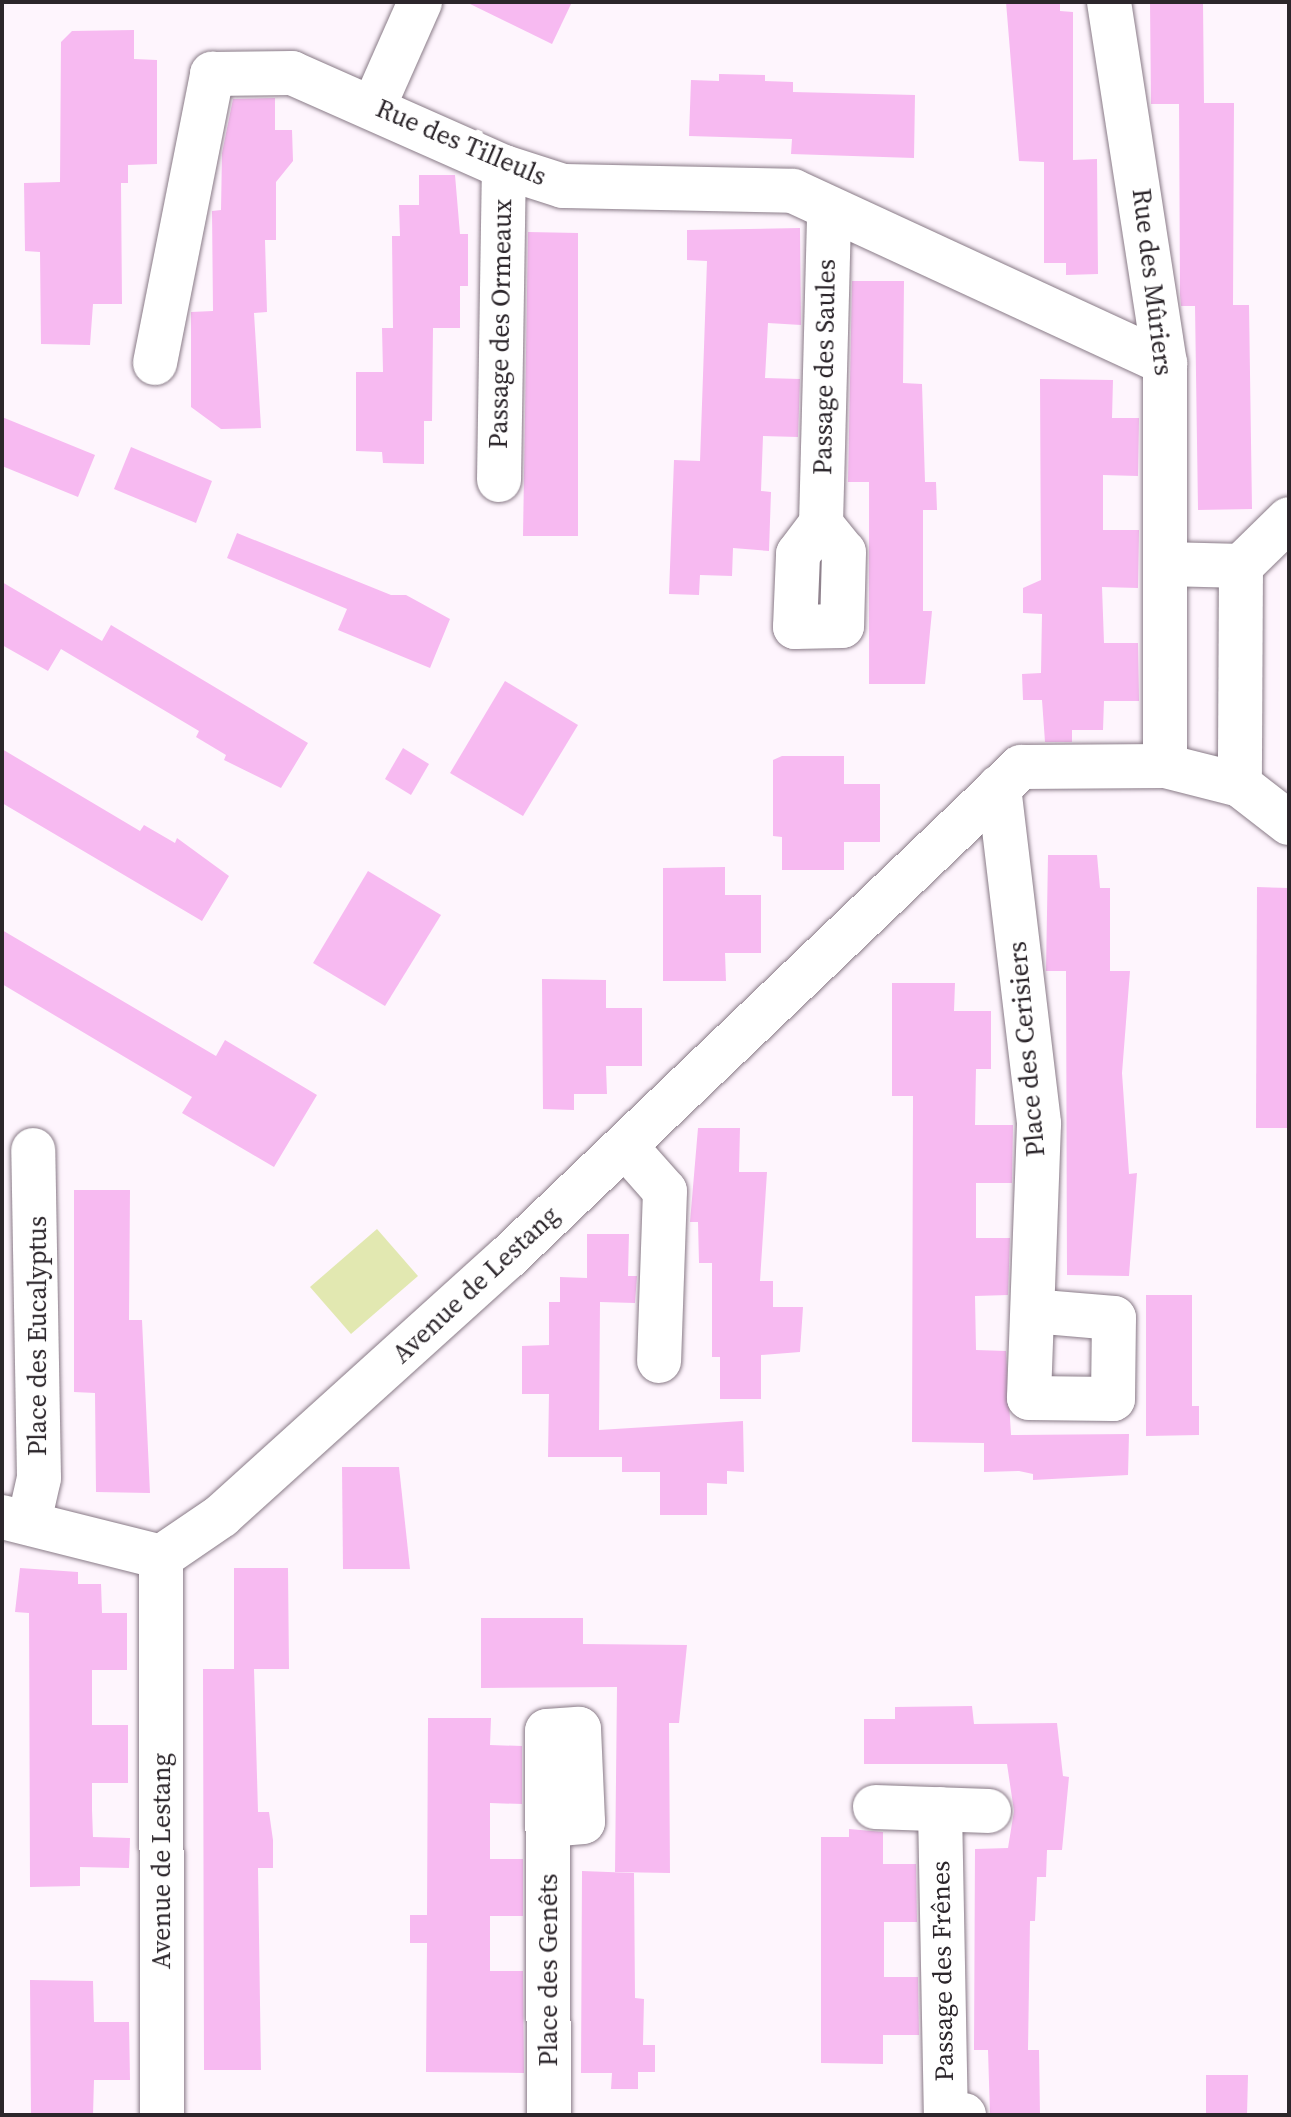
<!DOCTYPE html>
<html>
<head>
<meta charset="utf-8">
<style>
  body { margin:0 }
  #map { position:relative; width:1291px; height:2117px; overflow:hidden; background:#fef5fd; font-family:"Source Serif 4",serif }
  div>[style] { position:absolute }
  .green>* { inset:0; background:#e2e8b1 }
  .building>* { inset:0; background:#f7baf1 }
  .roads { filter:drop-shadow(0 0 2px #897b87) drop-shadow(0 0 2px #897b87) }
  .minor>* { height:44px; margin:-22px; padding:0 22px; transform-origin:22px; border-radius:22px; background:#fff }
  span { translate:-50% -50%; white-space:nowrap; text-align:center; line-height:1.15; -webkit-text-stroke:8px #fff; paint-order:stroke }
  .street-label { font-size:26px; color:#2c262b }
  .frame { position:absolute; inset:0; border:4px solid #2c262b; pointer-events:none }
</style>
</head>
<body>
<div id="map">
  <div class="green">
    <div style="clip-path:polygon(377px 1229px,418px 1276px,351px 1334px,310px 1287px)"></div>
  </div>
  <div class="building">
    <div style="clip-path:polygon(466px 2px,572px 2px,552px 44px)"></div>
    <div style="clip-path:polygon(1006px 2px,1060px 2px,1060px 11px,1073px 12px,1073px 160px,1097px 159px,1098px 274px,1066px 275px,1066px 263px,1044px 263px,1044px 162px,1019px 161px)"></div>
    <div style="clip-path:polygon(1150px 2px,1203px 2px,1204px 103px,1234px 103px,1233px 305px,1249px 305px,1252px 509px,1198px 510px,1195px 306px,1181px 306px,1180px 295px,1179px 104px,1151px 104px)"></div>
    <div style="clip-path:polygon(134px 30px,134px 59px,157px 60px,157px 164px,128px 165px,128px 183px,121px 183px,122px 304px,93px 304px,90px 345px,41px 344px,40px 252px,25px 251px,24px 183px,60px 182px,61px 42px,72px 31px)"></div>
    <div style="clip-path:polygon(719px 74px,765px 75px,765px 81px,793px 82px,793px 92px,915px 95px,914px 158px,791px 154px,792px 139px,689px 136px,691px 80px,719px 81px)"></div>
    <div style="clip-path:polygon(275px 98px,275px 130px,292px 130px,293px 161px,276px 182px,276px 240px,265px 240px,267px 312px,254px 313px,261px 428px,221px 429px,191px 407px,191px 312px,213px 311px,212px 211px,221px 210px,222px 153px,233px 99px)"></div>
    <div style="clip-path:polygon(419px 175px,455px 175px,460px 234px,468px 234px,468px 286px,460px 286px,460px 328px,433px 328px,432px 421px,424px 421px,424px 464px,383px 463px,382px 452px,356px 451px,356px 372px,383px 372px,382px 328px,393px 328px,392px 236px,400px 236px,399px 205px,419px 205px)"></div>
    <div style="clip-path:polygon(800px 228px,801px 325px,768px 323px,765px 378px,800px 379px,798px 437px,763px 436px,761px 491px,771px 492px,769px 551px,733px 548px,732px 576px,700px 575px,699px 595px,669px 594px,674px 460px,700px 461px,707px 261px,687px 260px,687px 230px)"></div>
    <div style="clip-path:polygon(528px 232px,578px 233px,578px 536px,523px 536px)"></div>
    <div style="clip-path:polygon(852px 281px,904px 281px,903px 383px,922px 384px,925px 482px,936px 482px,937px 510px,923px 510px,923px 611px,932px 611px,925px 684px,869px 684px,869px 482px,848px 482px)"></div>
    <div style="clip-path:polygon(1040px 379px,1113px 380px,1112px 418px,1139px 418px,1138px 476px,1103px 475px,1103px 530px,1139px 530px,1138px 588px,1102px 587px,1104px 643px,1138px 643px,1139px 701px,1104px 701px,1103px 730px,1072px 730px,1072px 742px,1045px 742px,1042px 700px,1023px 700px,1022px 674px,1041px 673px,1042px 614px,1023px 613px,1023px 588px,1041px 580px)"></div>
    <div style="clip-path:polygon(2px 417px,95px 455px,78px 497px,2px 466px)"></div>
    <div style="clip-path:polygon(131px 447px,212px 481px,196px 523px,114px 489px)"></div>
    <div style="clip-path:polygon(237px 533px,391px 595px,406px 595px,450px 619px,430px 668px,338px 630px,347px 609px,227px 558px)"></div>
    <div style="clip-path:polygon(2px 582px,102px 641px,111px 625px,308px 743px,281px 788px,224px 760px,226px 755px,196px 737px,199px 731px,61px 649px,48px 671px,2px 645px)"></div>
    <div style="clip-path:polygon(505px 681px,578px 725px,523px 816px,450px 773px)"></div>
    <div style="clip-path:polygon(403px 748px,429px 764px,411px 795px,385px 779px)"></div>
    <div style="clip-path:polygon(2px 749px,140px 831px,144px 825px,175px 843px,177px 838px,229px 876px,202px 921px,2px 803px)"></div>
    <div style="clip-path:polygon(782px 756px,844px 756px,844px 784px,880px 784px,880px 842px,844px 842px,844px 870px,782px 870px,782px 837px,773px 836px,773px 760px)"></div>
    <div style="clip-path:polygon(1048px 855px,1097px 855px,1100px 888px,1110px 888px,1110px 971px,1130px 971px,1122px 1073px,1129px 1174px,1137px 1173px,1129px 1276px,1067px 1275px,1066px 971px,1046px 971px)"></div>
    <div style="clip-path:polygon(725px 867px,725px 895px,761px 895px,761px 953px,725px 953px,726px 981px,663px 981px,663px 868px)"></div>
    <div style="clip-path:polygon(368px 871px,441px 915px,385px 1006px,313px 963px)"></div>
    <div style="clip-path:polygon(1257px 887px,1289px 888px,1289px 1128px,1256px 1128px)"></div>
    <div style="clip-path:polygon(2px 930px,216px 1056px,225px 1040px,317px 1095px,274px 1167px,182px 1113px,192px 1097px,2px 984px)"></div>
    <div style="clip-path:polygon(542px 979px,606px 980px,606px 1008px,642px 1008px,642px 1066px,606px 1066px,607px 1094px,574px 1094px,574px 1110px,543px 1109px)"></div>
    <div style="clip-path:polygon(892px 983px,955px 983px,954px 1011px,991px 1011px,991px 1069px,976px 1069px,975px 1125px,1013px 1125px,1012px 1183px,976px 1183px,976px 1238px,1010px 1238px,1008px 1295px,975px 1296px,976px 1350px,1006px 1351px,1011px 1435px,1129px 1434px,1128px 1475px,1033px 1480px,1033px 1474px,1019px 1471px,984px 1472px,984px 1443px,912px 1442px,913px 1096px,892px 1096px)"></div>
    <div style="clip-path:polygon(698px 1128px,740px 1128px,739px 1172px,767px 1172px,760px 1281px,773px 1281px,773px 1307px,803px 1307px,800px 1352px,761px 1355px,761px 1399px,720px 1399px,720px 1357px,712px 1357px,712px 1263px,699px 1263px,698px 1222px,690px 1222px)"></div>
    <div style="clip-path:polygon(74px 1190px,130px 1190px,129px 1320px,142px 1320px,150px 1493px,96px 1492px,95px 1393px,74px 1392px)"></div>
    <div style="clip-path:polygon(587px 1234px,629px 1234px,628px 1276px,637px 1276px,635px 1303px,600px 1302px,599px 1430px,743px 1421px,744px 1472px,727px 1471px,727px 1484px,707px 1483px,707px 1515px,660px 1515px,660px 1472px,622px 1472px,622px 1457px,548px 1457px,549px 1394px,522px 1394px,522px 1346px,549px 1345px,549px 1302px,560px 1302px,560px 1277px,587px 1278px)"></div>
    <div style="clip-path:polygon(1146px 1295px,1192px 1295px,1192px 1406px,1199px 1406px,1199px 1435px,1146px 1436px)"></div>
    <div style="clip-path:polygon(342px 1467px,399px 1467px,410px 1569px,343px 1569px)"></div>
    <div style="clip-path:polygon(20px 1568px,78px 1572px,78px 1584px,101px 1584px,102px 1613px,127px 1613px,127px 1670px,92px 1670px,92px 1725px,128px 1725px,128px 1783px,92px 1783px,92px 1810px,93px 1837px,130px 1838px,129px 1868px,80px 1867px,80px 1886px,30px 1887px,29px 1613px,15px 1612px)"></div>
    <div style="clip-path:polygon(234px 1568px,288px 1568px,289px 1669px,254px 1669px,258px 1812px,269px 1812px,273px 1840px,273px 1868px,258px 1868px,261px 2070px,204px 2070px,203px 1669px,234px 1669px)"></div>
    <div style="clip-path:polygon(481px 1618px,583px 1618px,583px 1644px,687px 1645px,679px 1723px,669px 1723px,670px 1873px,615px 1872px,617px 1687px,481px 1688px)"></div>
    <div style="clip-path:polygon(972px 1706px,974px 1724px,1057px 1723px,1063px 1776px,1069px 1777px,1062px 1850px,1047px 1850px,1046px 1877px,1037px 1877px,1035px 1921px,1030px 1921px,1028px 2050px,1039px 2050px,1040px 2115px,990px 2115px,988px 2050px,974px 2050px,975px 1849px,1008px 1848px,1014px 1811px,1007px 1764px,864px 1764px,864px 1719px,895px 1719px,895px 1707px)"></div>
    <div style="clip-path:polygon(428px 1718px,491px 1718px,490px 1745px,522px 1746px,522px 1804px,490px 1803px,490px 1859px,523px 1859px,523px 1916px,490px 1916px,490px 1971px,523px 1971px,524px 2073px,426px 2072px,427px 1943px,410px 1943px,410px 1915px,427px 1915px)"></div>
    <div style="clip-path:polygon(849px 1829px,883px 1832px,883px 1864px,916px 1864px,917px 1922px,884px 1922px,884px 1977px,918px 1977px,919px 2035px,883px 2035px,883px 2064px,821px 2063px,821px 1837px,849px 1837px)"></div>
    <div style="clip-path:polygon(582px 1871px,634px 1873px,635px 1998px,644px 1999px,643px 2045px,655px 2045px,655px 2072px,638px 2072px,638px 2089px,611px 2089px,612px 2073px,581px 2073px)"></div>
    <div style="clip-path:polygon(30px 1980px,93px 1981px,94px 2022px,129px 2022px,130px 2080px,94px 2080px,93px 2115px,31px 2115px)"></div>
    <div style="clip-path:polygon(1206px 2075px,1248px 2075px,1247px 2115px,1206px 2115px)"></div>
  </div>
  <div class="roads">
    <div class="minor">
      <div style="left:1109px;top:2px;width:365px;rotate:81.2deg"></div>
      <div style="left:1165px;top:363px;width:403px;rotate:90deg"></div>
      <div style="left:374px;top:106px;width:114px;rotate:-66.1deg"></div>
      <div style="left:155px;top:363px;width:295px;rotate:-78.8deg"></div>
      <div style="left:212px;top:74px;width:80px;rotate:-0.7deg"></div>
      <div style="left:292px;top:73px;width:232px;rotate:23.9deg"></div>
      <div style="left:504px;top:167px;width:62px;rotate:17.9deg"></div>
      <div style="left:563px;top:186px;width:230px;rotate:1.2deg"></div>
      <div style="left:793px;top:191px;width:410px;rotate:24.8deg"></div>
      <div style="left:499px;top:480px;width:313px;rotate:-89.1deg"></div>
      <div style="left:821px;top:524px;width:36px;rotate:51deg"></div>
      <div style="left:844px;top:552px;width:74px;rotate:91.5deg"></div>
      <div style="left:842px;top:626px;width:47px;rotate:178.8deg"></div>
      <div style="left:795px;top:627px;width:73px;rotate:-87.6deg"></div>
      <div style="left:798px;top:554px;width:38px;rotate:-53deg"></div>
      <div style="left:821px;top:524px;width:315px;rotate:-88.5deg"></div>
      <div style="left:1167px;top:564px;width:74px;rotate:1.5deg"></div>
      <div style="left:1241px;top:566px;width:219px;rotate:90.3deg"></div>
      <div style="left:1241px;top:566px;width:67px;rotate:-44.4deg"></div>
      <div style="left:999px;top:787px;width:339px;rotate:83.2deg"></div>
      <div style="left:1039px;top:1124px;width:274px;rotate:92.1deg"></div>
      <div style="left:1029px;top:1398px;width:84px;rotate:0.7deg"></div>
      <div style="left:1113px;top:1399px;width:81px;rotate:-89.3deg"></div>
      <div style="left:1114px;top:1318px;width:81px;rotate:-175.1deg"></div>
      <div style="left:625px;top:1146px;width:60px;rotate:48.4deg"></div>
      <div style="left:665px;top:1191px;width:170px;rotate:92deg"></div>
      <div style="left:2px;top:1517px;width:164px;rotate:14.1deg"></div>
      <div style="left:29px;top:1522px;width:45px;rotate:-77.2deg"></div>
      <div style="left:39px;top:1478px;width:328px;rotate:-91deg"></div>
      <div style="left:161px;top:1557px;width:73px;rotate:-34.3deg"></div>
      <div style="left:221px;top:1516px;width:385px;rotate:-42.1deg"></div>
      <div style="left:507px;top:1258px;width:711px;rotate:-43.69deg"></div>
      <div style="left:1021px;top:767px;width:144px;rotate:-0.4deg"></div>
      <div style="left:1165px;top:766px;width:77px;rotate:14.2deg"></div>
      <div style="left:1240px;top:785px;width:62px;rotate:37.8deg"></div>
      <div style="left:161px;top:1557px;width:558px;rotate:89.9deg"></div>
      <div style="left:875px;top:1807px;width:114px;rotate:2deg"></div>
      <div style="left:940px;top:1809px;width:305px;rotate:88.9deg"></div>
      <div style="left:946px;top:2114px;width:18px;rotate:3deg"></div>
      <div style="left:549px;top:2115px;width:384px;rotate:-90.3deg"></div>
      <div style="left:547px;top:1731px;width:32px;rotate:-4deg"></div>
      <div style="left:579px;top:1729px;width:93px;rotate:87.5deg"></div>
      <div style="left:583px;top:1822px;width:33px;rotate:175deg"></div>
    </div>
  </div>
  <div class="street-label">
    <span style="left:461px;top:143px;rotate:23deg">Rue des Tilleuls</span>
    <span style="left:1152px;top:282px;rotate:83deg">Rue des Mûriers</span>
    <span style="left:501px;top:324px;rotate:-89deg">Passage des Ormeaux</span>
    <span style="left:825px;top:367px;rotate:-89deg">Passage des Saules</span>
    <span style="left:1027px;top:1049px;rotate:-95deg">Place des Cerisiers</span>
    <span style="left:476px;top:1285px;rotate:-43deg">Avenue de Lestang</span>
    <span style="left:38px;top:1336px;rotate:-90deg">Place des Eucalyptus</span>
    <span style="left:162px;top:1861px;rotate:-90deg">Avenue de Lestang</span>
    <span style="left:549px;top:1970px;rotate:-90deg">Place des Genêts</span>
    <span style="left:943px;top:1971px;rotate:-91deg">Passage des Frênes</span>
  </div>
  <div class="frame"></div>
</div>
</body>
</html>
